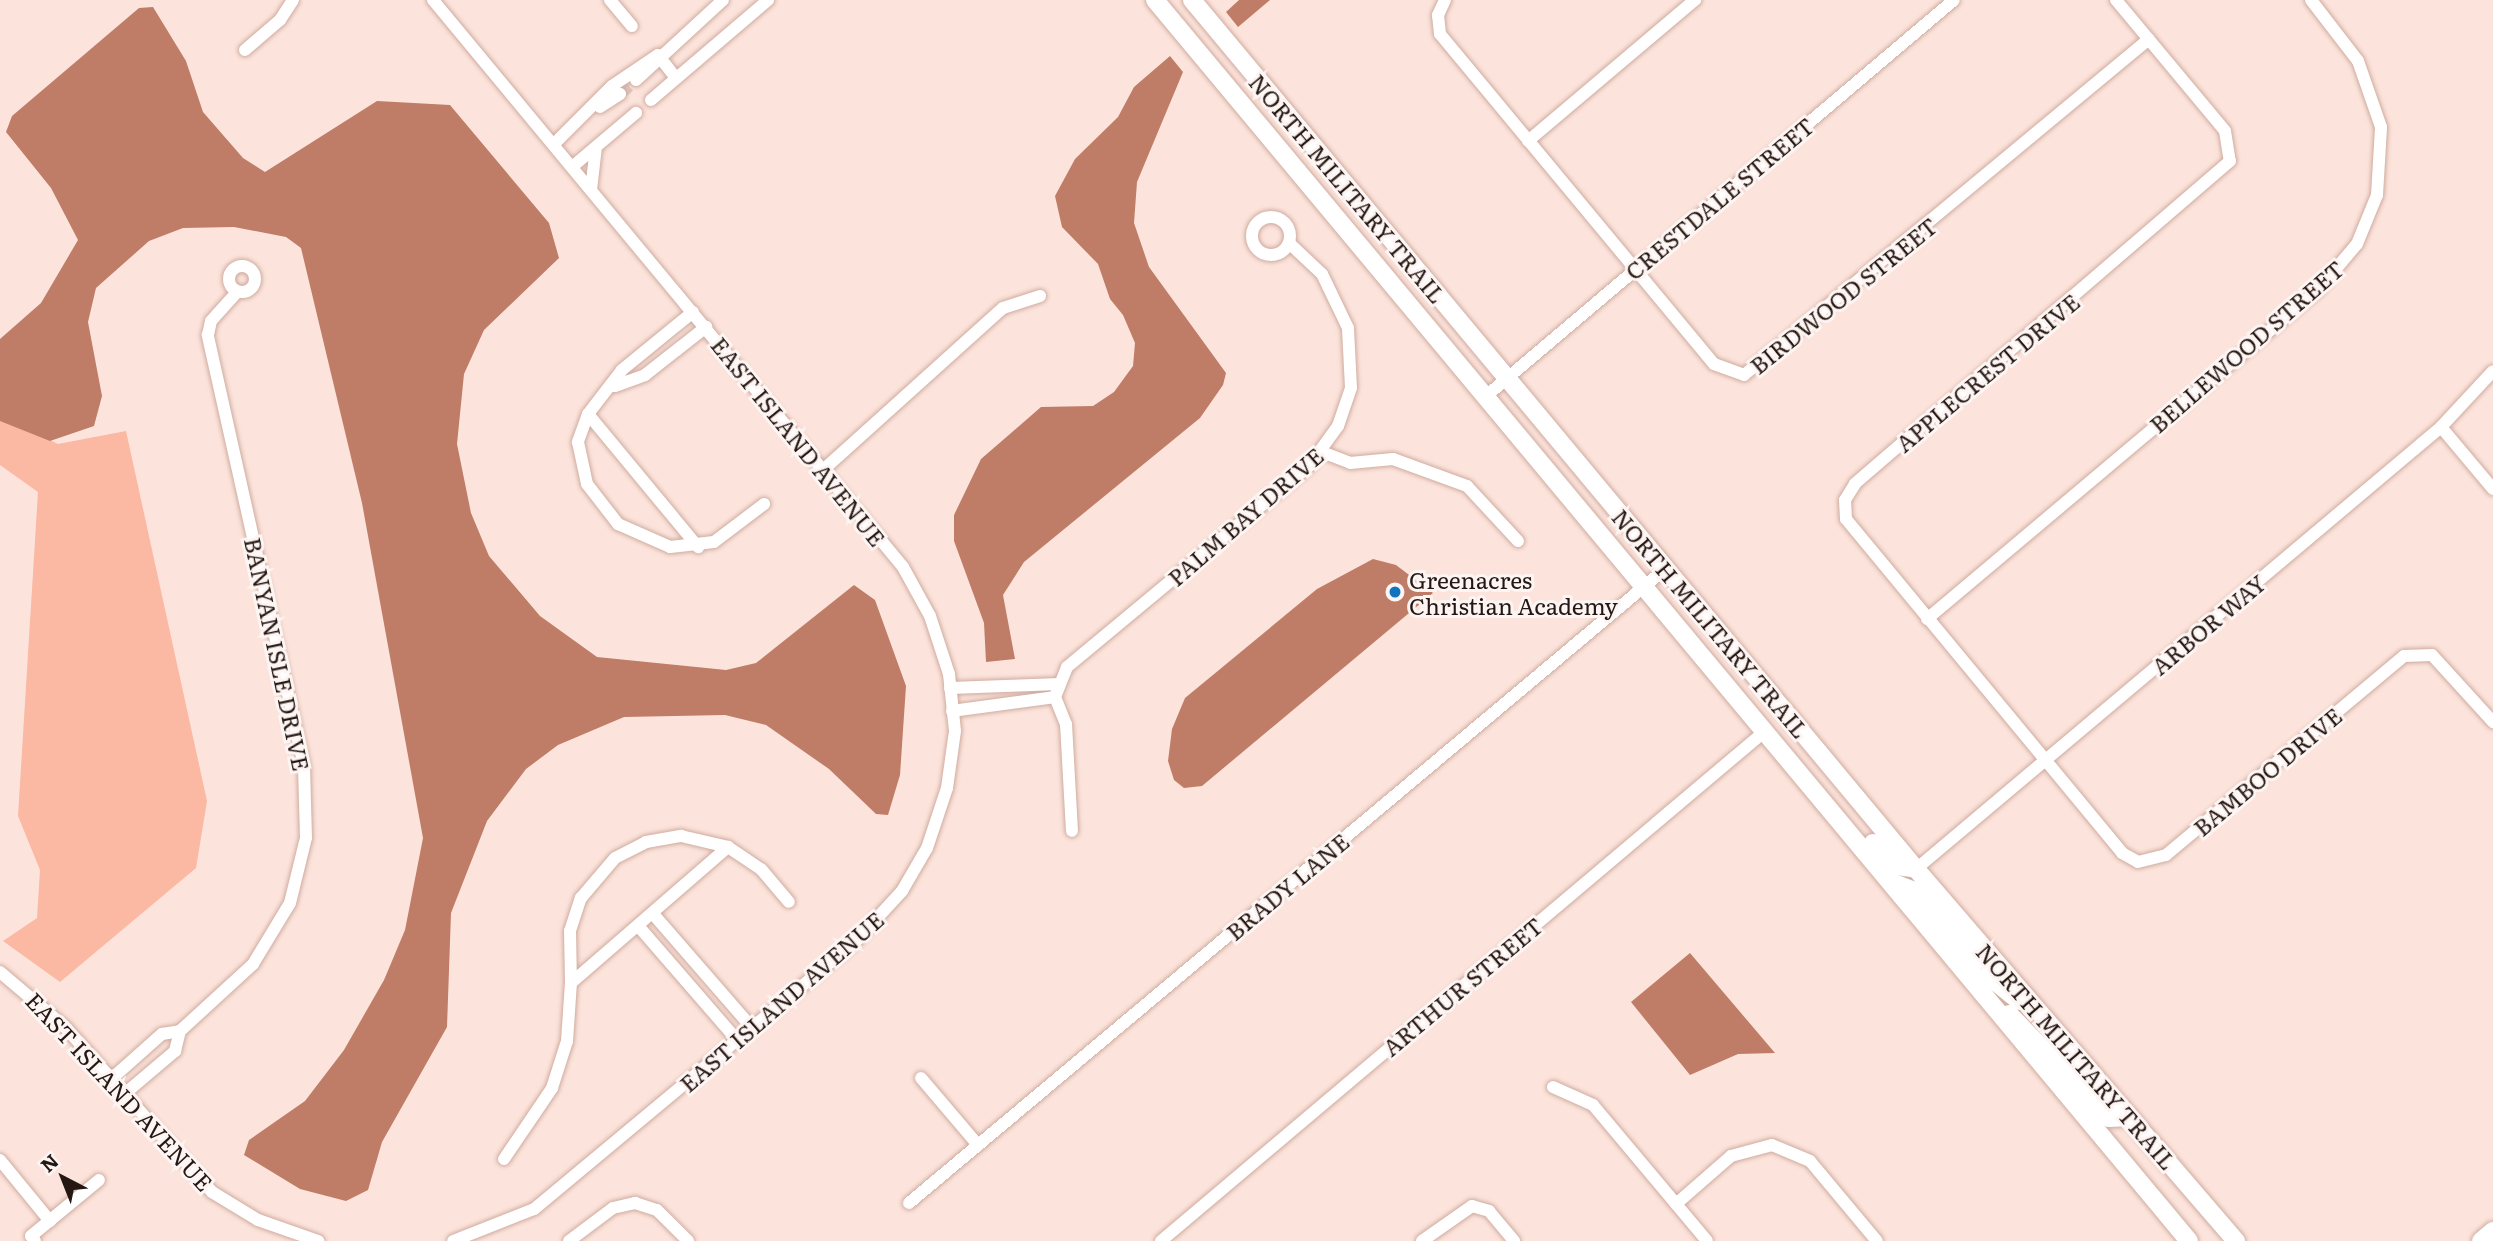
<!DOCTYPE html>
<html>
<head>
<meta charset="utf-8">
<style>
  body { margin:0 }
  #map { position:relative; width:2493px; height:1241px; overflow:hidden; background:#fce4dc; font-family:Literata,serif }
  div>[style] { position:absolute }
  .green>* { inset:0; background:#fbb8a2 }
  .water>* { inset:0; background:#bf7c66 }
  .street-tunnel>* { height:12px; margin-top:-6px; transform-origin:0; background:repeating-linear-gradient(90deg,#dcc5be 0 12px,transparent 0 18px) }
  .roads { filter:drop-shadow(0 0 2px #d0ab9f) drop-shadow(0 0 2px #d0ab9f) }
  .street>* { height:12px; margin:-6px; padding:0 6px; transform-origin:6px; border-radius:6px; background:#fff }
  .street>.ring { margin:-6px; padding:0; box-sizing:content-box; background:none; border:12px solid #fff; border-radius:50% }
  .secondary>* { height:18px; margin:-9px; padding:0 9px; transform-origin:9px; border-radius:9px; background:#fff }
  .dots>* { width:19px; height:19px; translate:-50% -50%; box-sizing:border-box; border:4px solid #fdf5f3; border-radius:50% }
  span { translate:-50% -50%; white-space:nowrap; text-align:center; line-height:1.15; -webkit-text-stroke:6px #fdf5f3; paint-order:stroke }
  .street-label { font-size:23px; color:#251813 }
  .poi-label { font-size:23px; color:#251813 }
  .left { translate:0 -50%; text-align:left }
  .north { position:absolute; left:28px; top:1143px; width:70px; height:70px; -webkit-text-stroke:5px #fdf5f3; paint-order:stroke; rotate:318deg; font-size:19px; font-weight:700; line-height:28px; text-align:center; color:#251813 }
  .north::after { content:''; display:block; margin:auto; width:24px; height:32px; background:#251813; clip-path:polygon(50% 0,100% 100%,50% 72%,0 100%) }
</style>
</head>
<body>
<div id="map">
  <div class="green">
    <div style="clip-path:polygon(0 417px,58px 444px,126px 431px,207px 801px,196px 868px,60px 982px,3px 941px,37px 918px,40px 870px,18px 816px,38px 492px,0 465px)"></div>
  </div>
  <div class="water">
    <div style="clip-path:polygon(1239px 0,1270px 0,1238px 27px,1226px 12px)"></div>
    <div style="clip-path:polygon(153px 7px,186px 61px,203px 112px,243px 158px,265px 172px,377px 101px,450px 105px,549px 223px,559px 258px,484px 330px,464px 374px,457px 444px,471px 513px,489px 556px,540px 616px,597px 657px,726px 670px,756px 663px,854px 585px,875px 600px,906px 686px,900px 775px,888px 815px,876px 814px,829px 769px,766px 725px,725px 715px,624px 717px,558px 745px,526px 769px,487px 821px,451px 913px,447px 1027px,382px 1142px,368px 1190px,346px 1201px,300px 1189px,244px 1155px,249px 1140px,305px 1101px,344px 1050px,384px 980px,405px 930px,423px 838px,362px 503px,301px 248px,286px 237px,234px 227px,183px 228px,149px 241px,96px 288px,88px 322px,102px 396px,94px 426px,50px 441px,0 421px,0 339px,41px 303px,78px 240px,51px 188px,6px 132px,12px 116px,139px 8px)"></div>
    <div style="clip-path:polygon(1170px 56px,1183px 72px,1137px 182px,1134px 223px,1149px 267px,1226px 373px,1223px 385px,1200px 418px,1024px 562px,1003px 595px,1015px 659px,986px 662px,984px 623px,954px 541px,954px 515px,981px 459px,1041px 407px,1093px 406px,1114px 392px,1133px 366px,1135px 343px,1123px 315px,1110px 299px,1098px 264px,1062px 227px,1055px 196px,1075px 159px,1118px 117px,1134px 87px)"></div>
    <div style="clip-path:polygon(1373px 559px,1396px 565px,1433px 593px,1202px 786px,1184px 788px,1174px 780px,1168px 761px,1172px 729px,1185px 698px,1317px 589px)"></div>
    <div style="clip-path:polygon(1690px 953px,1775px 1053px,1738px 1054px,1690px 1075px,1631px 1002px)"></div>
  </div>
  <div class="street-tunnel">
    <div style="left:620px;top:94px;width:21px;rotate:-41deg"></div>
  </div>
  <div class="roads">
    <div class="street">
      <div style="left:433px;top:0;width:736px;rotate:50.34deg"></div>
      <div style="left:903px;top:567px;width:56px;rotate:61.1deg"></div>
      <div style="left:930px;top:616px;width:61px;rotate:71.9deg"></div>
      <div style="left:949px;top:674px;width:57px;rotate:84deg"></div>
      <div style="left:955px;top:731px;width:58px;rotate:98deg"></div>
      <div style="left:947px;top:788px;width:63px;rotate:108.4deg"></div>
      <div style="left:927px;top:848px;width:50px;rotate:120.2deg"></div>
      <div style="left:902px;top:891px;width:68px;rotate:132.6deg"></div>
      <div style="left:856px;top:941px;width:419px;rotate:140.2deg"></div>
      <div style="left:534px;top:1209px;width:87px;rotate:158.4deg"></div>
      <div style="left:610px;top:0;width:34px;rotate:50deg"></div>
      <div style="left:1445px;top:0;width:17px;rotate:115deg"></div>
      <div style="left:1438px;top:15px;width:19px;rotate:84deg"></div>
      <div style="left:1440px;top:34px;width:429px;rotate:50.3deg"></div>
      <div style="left:1714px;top:364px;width:32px;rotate:20deg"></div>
      <div style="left:1744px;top:375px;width:526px;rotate:-39.68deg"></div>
      <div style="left:2116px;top:0;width:170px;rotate:50.2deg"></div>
      <div style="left:2225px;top:131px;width:30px;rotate:81deg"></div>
      <div style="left:2230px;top:161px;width:495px;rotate:139.3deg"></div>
      <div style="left:1855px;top:484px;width:19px;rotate:122deg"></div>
      <div style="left:1845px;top:500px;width:19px;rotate:87deg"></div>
      <div style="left:1846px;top:519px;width:433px;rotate:50.4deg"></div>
      <div style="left:2122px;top:853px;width:18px;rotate:29deg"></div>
      <div style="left:2138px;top:862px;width:29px;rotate:-14deg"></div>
      <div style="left:2166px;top:855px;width:310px;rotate:-39.9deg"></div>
      <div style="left:2404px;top:656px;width:28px;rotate:-2deg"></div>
      <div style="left:2432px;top:655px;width:91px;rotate:47.7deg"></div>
      <div style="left:245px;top:50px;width:46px;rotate:-40.6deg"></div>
      <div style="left:280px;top:20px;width:24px;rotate:-57deg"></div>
      <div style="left:658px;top:55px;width:29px;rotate:52deg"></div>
      <div style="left:636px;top:80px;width:118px;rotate:-42.6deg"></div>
      <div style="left:651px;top:100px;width:154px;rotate:-40.5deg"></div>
      <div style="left:600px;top:107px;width:24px;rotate:-33deg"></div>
      <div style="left:1528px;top:141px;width:219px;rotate:-40.2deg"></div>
      <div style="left:554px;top:144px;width:82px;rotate:-45deg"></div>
      <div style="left:612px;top:86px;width:55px;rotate:-34deg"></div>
      <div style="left:572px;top:167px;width:84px;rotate:-40.2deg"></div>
      <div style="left:591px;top:190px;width:43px;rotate:-83.4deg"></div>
      <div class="ring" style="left:1252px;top:217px;width:26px;height:26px"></div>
      <div class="ring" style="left:229px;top:266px;width:14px;height:14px"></div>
      <div style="left:693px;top:312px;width:92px;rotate:140.8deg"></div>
      <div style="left:622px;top:370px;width:56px;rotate:127.7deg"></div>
      <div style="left:588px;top:414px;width:30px;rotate:110deg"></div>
      <div style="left:578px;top:442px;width:43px;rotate:77.9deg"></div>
      <div style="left:587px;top:484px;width:51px;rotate:52.2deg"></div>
      <div style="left:618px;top:524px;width:57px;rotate:23.9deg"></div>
      <div style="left:670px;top:547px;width:44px;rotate:-6.5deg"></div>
      <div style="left:714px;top:542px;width:63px;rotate:-37.2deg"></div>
      <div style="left:615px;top:386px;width:32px;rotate:-20deg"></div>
      <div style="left:645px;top:375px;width:78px;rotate:-38.2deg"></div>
      <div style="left:1485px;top:397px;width:614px;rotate:-40.25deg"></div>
      <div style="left:588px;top:414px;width:173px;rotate:50.4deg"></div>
      <div style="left:2441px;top:427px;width:81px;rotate:50deg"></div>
      <div style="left:1322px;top:452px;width:30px;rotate:21deg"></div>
      <div style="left:1350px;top:463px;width:43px;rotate:-5.3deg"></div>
      <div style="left:1393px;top:459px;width:79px;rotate:20deg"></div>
      <div style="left:1467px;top:486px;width:75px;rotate:47.2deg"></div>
      <div style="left:823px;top:470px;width:242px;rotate:-42deg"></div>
      <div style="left:1003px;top:308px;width:39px;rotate:-18deg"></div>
      <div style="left:1927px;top:619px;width:511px;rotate:-40.08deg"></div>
      <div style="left:2318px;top:290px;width:60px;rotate:-49.7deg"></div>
      <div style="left:2357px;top:244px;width:53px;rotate:-67.8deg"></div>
      <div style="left:2377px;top:195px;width:68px;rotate:-86.6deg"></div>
      <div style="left:2381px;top:127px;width:70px;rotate:-109.2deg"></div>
      <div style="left:2358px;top:61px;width:77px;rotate:-127.6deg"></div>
      <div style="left:950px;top:688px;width:110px;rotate:-2.1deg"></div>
      <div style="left:1055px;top:697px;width:32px;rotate:-68deg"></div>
      <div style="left:1067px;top:667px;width:315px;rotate:-39.7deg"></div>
      <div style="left:1309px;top:466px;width:49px;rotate:-54.1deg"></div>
      <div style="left:1338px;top:426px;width:40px;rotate:-71.1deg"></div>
      <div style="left:1351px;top:388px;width:60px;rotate:-92.9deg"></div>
      <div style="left:1348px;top:328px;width:60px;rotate:-115.7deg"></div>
      <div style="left:1322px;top:274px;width:45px;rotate:-136.8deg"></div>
      <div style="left:1055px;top:697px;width:29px;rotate:68deg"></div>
      <div style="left:1066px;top:724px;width:107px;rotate:86.8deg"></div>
      <div style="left:952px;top:711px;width:104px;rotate:-7.7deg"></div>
      <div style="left:1916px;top:869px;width:686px;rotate:-40.09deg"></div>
      <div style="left:2441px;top:427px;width:76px;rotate:-47.1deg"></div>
      <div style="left:654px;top:915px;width:151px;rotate:49deg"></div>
      <div style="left:640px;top:928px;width:150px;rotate:49.1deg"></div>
      <div style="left:0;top:972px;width:87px;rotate:40.3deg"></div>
      <div style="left:66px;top:1028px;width:220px;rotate:48.3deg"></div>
      <div style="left:212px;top:1192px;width:54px;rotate:31.3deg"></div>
      <div style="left:258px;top:1220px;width:64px;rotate:19.3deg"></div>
      <div style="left:571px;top:983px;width:52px;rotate:-91.1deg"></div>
      <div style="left:570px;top:931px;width:35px;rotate:-72deg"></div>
      <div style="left:581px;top:898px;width:52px;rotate:-49.6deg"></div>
      <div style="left:615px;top:858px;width:35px;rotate:-27deg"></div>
      <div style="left:646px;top:842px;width:36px;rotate:-10deg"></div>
      <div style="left:681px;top:836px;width:48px;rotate:13.2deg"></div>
      <div style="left:728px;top:847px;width:40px;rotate:34deg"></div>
      <div style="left:761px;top:869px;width:43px;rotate:49.7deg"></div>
      <div style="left:921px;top:1078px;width:88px;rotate:49.6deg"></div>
      <div style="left:109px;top:1081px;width:71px;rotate:-41.6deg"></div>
      <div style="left:162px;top:1034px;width:18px;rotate:-9deg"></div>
      <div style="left:1553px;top:1087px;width:44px;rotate:24.2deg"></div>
      <div style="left:1593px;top:1105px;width:177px;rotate:50deg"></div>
      <div style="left:122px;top:1096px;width:70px;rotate:-40.3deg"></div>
      <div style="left:175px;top:1051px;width:21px;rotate:-76deg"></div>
      <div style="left:180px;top:1031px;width:99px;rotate:-42.5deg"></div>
      <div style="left:253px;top:964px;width:71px;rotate:-58.8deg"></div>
      <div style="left:290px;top:903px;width:67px;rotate:-76.2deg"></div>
      <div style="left:306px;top:838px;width:72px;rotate:-91.6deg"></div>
      <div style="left:304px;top:766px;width:442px;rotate:-102.6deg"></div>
      <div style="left:208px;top:335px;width:14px;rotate:-78deg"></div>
      <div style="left:211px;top:321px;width:40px;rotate:-48deg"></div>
      <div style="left:504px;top:1159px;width:86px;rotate:-55.9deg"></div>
      <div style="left:552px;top:1088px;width:49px;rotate:-72.3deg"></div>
      <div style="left:567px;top:1041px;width:58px;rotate:-86.1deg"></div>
      <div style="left:571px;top:983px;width:208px;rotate:-40.9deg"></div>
      <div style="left:0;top:1160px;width:79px;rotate:50.7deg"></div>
      <div style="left:909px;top:1203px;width:987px;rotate:-39.98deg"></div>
      <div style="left:1676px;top:1204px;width:73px;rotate:-41.1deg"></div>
      <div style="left:1731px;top:1156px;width:42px;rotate:-15deg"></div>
      <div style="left:1772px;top:1145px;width:41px;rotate:22.8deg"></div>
      <div style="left:1810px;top:1161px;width:104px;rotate:50.1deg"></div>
      <div style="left:35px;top:1241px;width:6px;rotate:-129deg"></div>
      <div style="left:31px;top:1236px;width:88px;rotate:-39.5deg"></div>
      <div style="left:569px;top:1241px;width:55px;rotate:-36.9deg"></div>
      <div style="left:613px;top:1208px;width:23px;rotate:-13deg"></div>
      <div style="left:635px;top:1203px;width:23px;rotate:18deg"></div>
      <div style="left:657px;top:1210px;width:44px;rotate:45deg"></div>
      <div style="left:1161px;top:1241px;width:789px;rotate:-40.17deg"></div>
      <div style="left:1422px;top:1241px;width:61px;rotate:-35deg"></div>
      <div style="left:1472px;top:1206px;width:18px;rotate:16deg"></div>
      <div style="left:1489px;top:1211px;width:39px;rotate:50deg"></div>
    </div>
    <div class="secondary">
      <div style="left:1155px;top:0;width:1615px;rotate:50.2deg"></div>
      <div style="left:1192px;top:0;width:1131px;rotate:50.2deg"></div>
      <div style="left:1916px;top:869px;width:491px;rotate:49.3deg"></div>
      <div style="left:1873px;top:843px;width:34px;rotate:43deg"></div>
      <div style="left:1898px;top:866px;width:18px;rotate:9deg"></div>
      <div style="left:1891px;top:882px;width:31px;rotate:21deg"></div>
      <div style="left:1920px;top:893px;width:112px;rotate:50.1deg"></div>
      <div style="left:1992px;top:979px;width:35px;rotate:39deg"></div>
      <div style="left:2009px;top:1014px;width:144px;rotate:46.1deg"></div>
      <div style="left:2109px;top:1118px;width:21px;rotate:-3deg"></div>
      <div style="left:2481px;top:1241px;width:16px;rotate:-40deg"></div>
    </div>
  </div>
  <div class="dots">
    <div style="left:1395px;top:592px;background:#1074c0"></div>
  </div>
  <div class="street-label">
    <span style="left:1348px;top:188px;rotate:50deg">NORTH MILITARY TRAIL</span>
    <span style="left:1719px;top:198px;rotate:-40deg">CRESTDALE STREET</span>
    <span style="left:1843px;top:295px;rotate:-39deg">BIRDWOOD STREET</span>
    <span style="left:2246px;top:346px;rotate:-41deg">BELLEWOOD STREET</span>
    <span style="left:1987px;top:372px;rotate:-40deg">APPLECREST DRIVE</span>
    <span style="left:799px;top:441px;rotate:51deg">EAST ISLAND AVENUE</span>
    <span style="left:1245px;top:516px;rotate:-41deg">PALM BAY DRIVE</span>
    <span style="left:1711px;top:623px;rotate:50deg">NORTH MILITARY TRAIL</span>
    <span style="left:2208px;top:624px;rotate:-40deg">ARBOR WAY</span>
    <span style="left:278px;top:654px;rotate:78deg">BANYAN ISLE DRIVE</span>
    <span style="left:2267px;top:771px;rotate:-40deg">BAMBOO DRIVE</span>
    <span style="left:1287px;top:886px;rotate:-40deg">BRADY LANE</span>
    <span style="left:1462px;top:986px;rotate:-40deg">ARTHUR STREET</span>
    <span style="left:781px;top:1001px;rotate:-41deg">EAST ISLAND AVENUE</span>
    <span style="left:2077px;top:1056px;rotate:49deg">NORTH MILITARY TRAIL</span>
    <span style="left:120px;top:1091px;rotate:47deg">EAST ISLAND AVENUE</span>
  </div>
  <div class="poi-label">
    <span class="left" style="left:1409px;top:592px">Greenacres<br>Christian Academy</span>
  </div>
  <div class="north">N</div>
</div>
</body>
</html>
